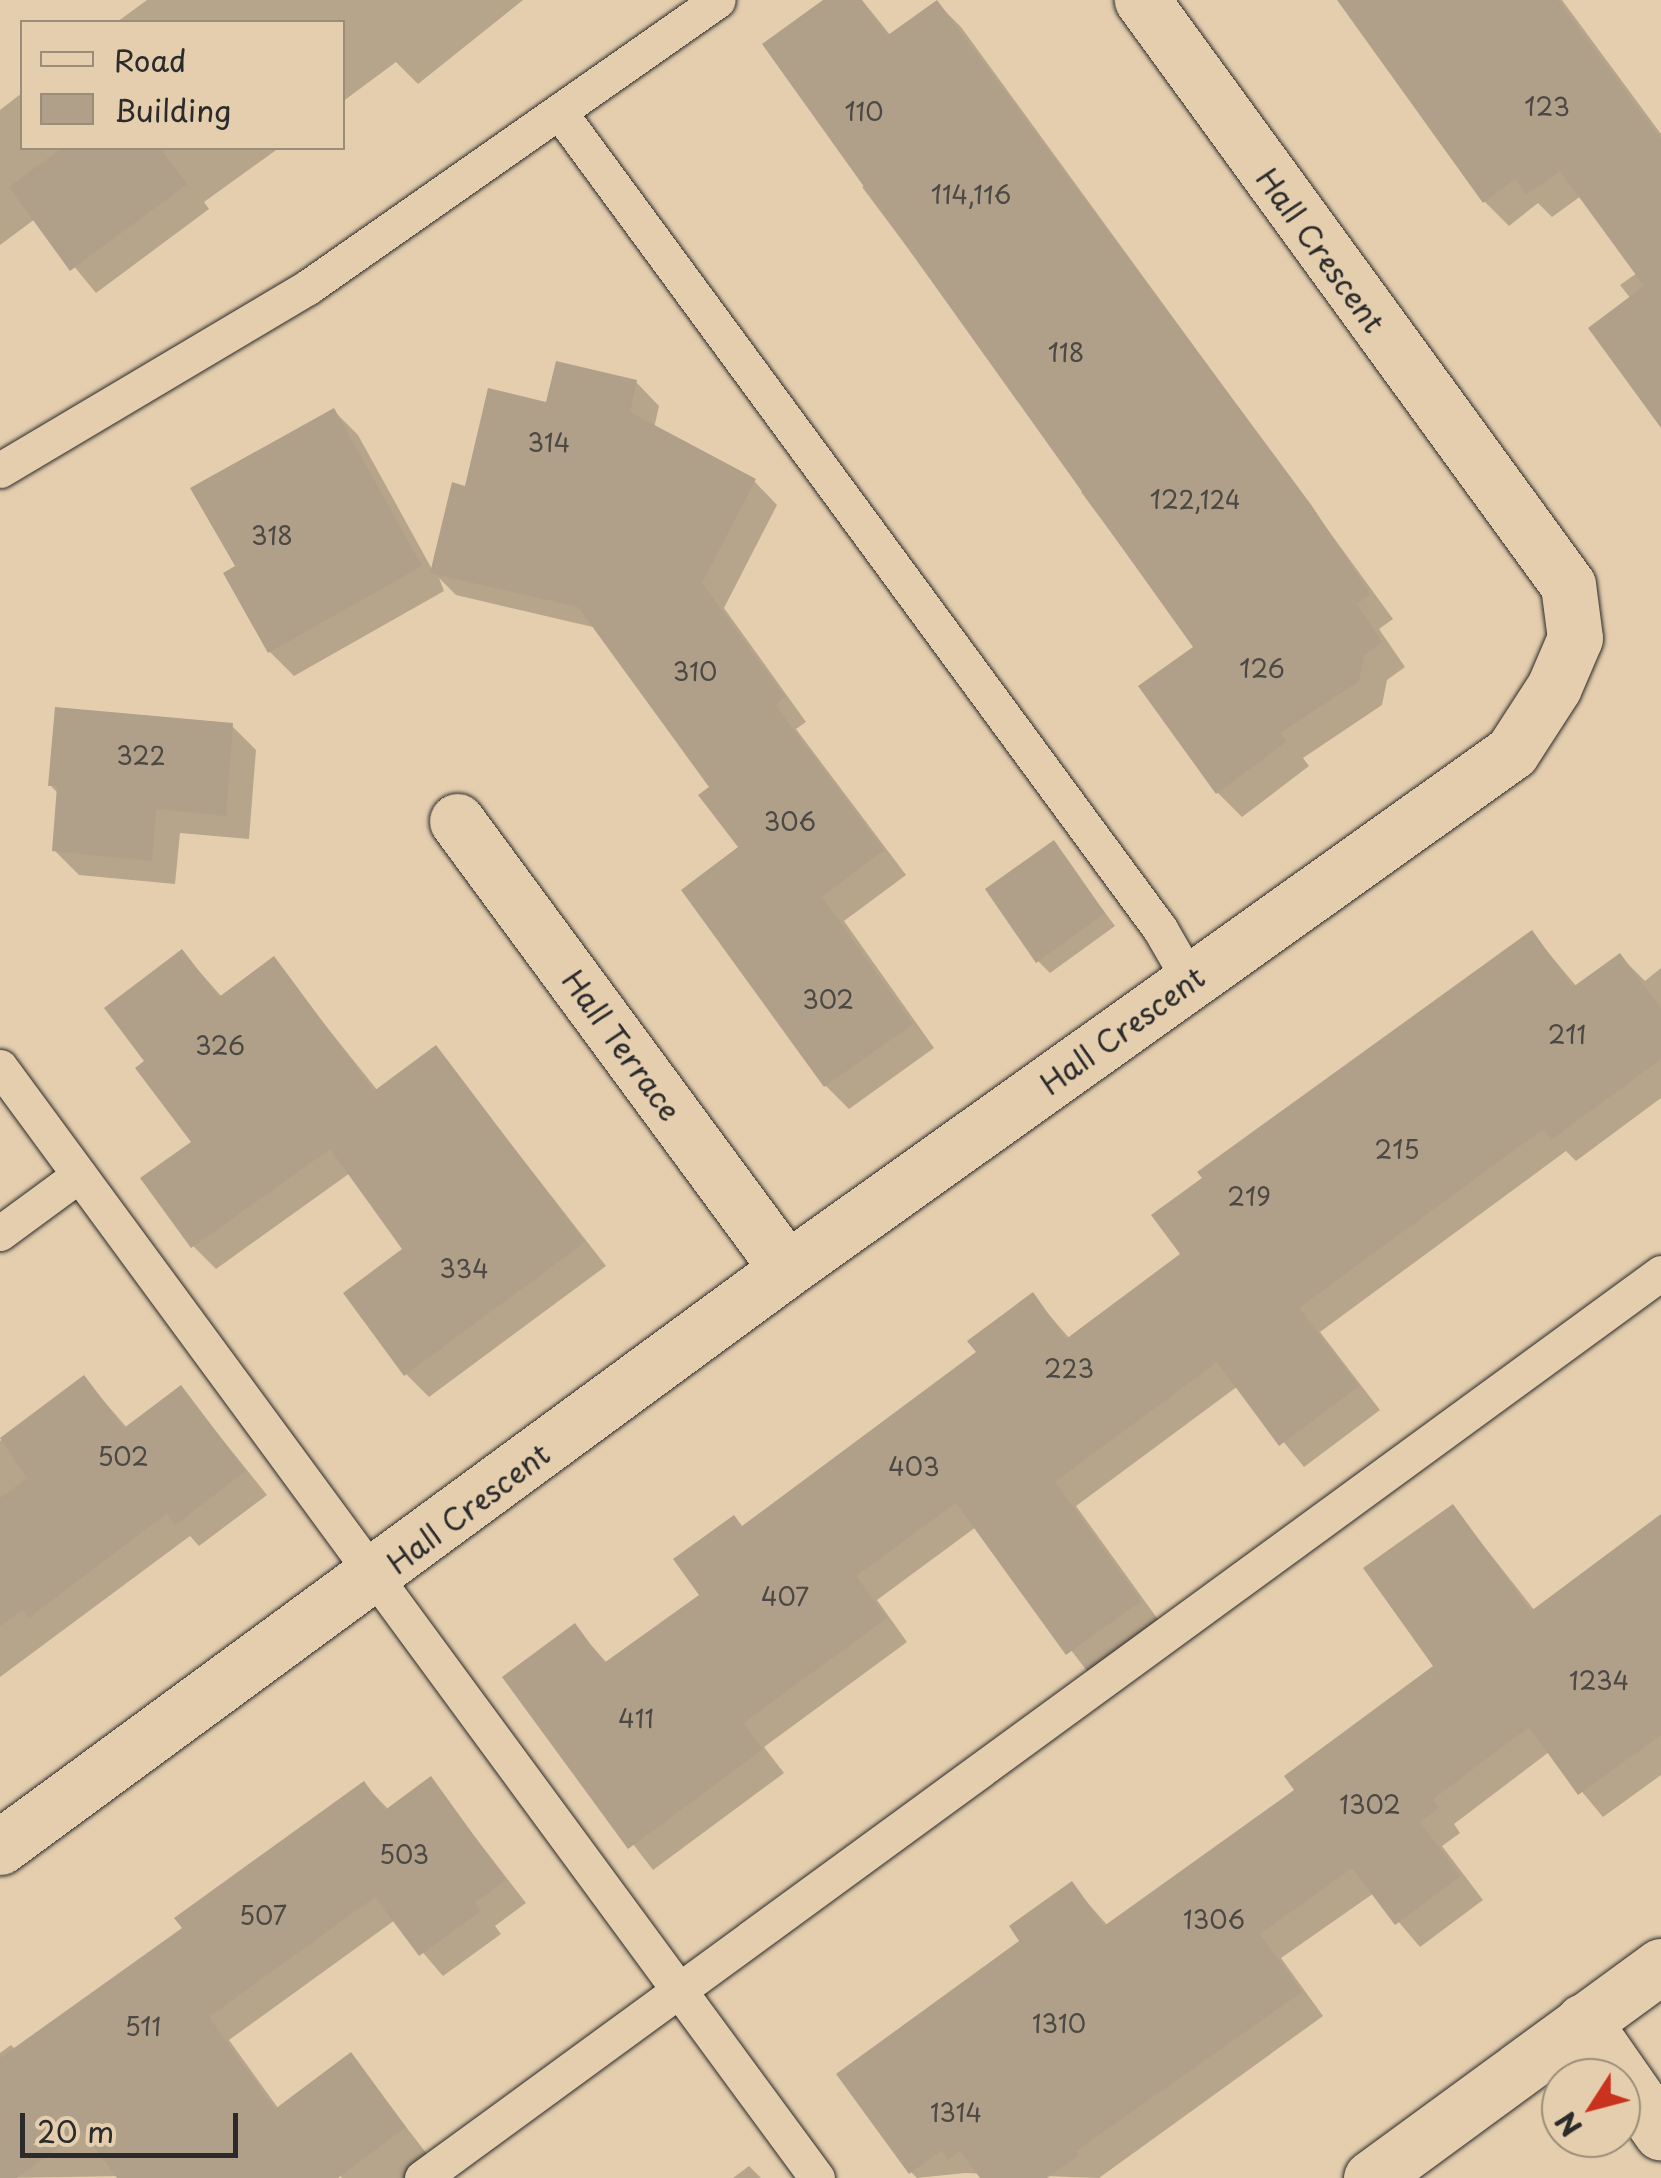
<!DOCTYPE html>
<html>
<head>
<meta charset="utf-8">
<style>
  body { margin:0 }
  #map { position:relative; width:1661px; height:2178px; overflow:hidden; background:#e4ceae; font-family:"Playpen Sans",sans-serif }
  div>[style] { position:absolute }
  .shadow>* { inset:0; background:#0003 }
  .building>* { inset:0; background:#b0a08a }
  .roads { filter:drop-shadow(0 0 2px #2b2b2b) drop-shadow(0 0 2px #2b2b2b) }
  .service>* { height:35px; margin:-17.5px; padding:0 17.5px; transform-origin:17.5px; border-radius:17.5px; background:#e4ceae }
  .minor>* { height:55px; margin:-27.5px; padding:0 27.5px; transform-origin:27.5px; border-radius:27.5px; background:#e4ceae }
  .tertiary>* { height:55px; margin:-27.5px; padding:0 27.5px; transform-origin:27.5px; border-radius:27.5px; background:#e4ceae }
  span { translate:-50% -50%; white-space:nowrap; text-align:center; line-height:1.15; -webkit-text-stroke:9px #e4ceae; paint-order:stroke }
  .number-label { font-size:25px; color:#4c4843 }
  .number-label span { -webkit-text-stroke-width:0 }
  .street-label { font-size:30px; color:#2b2b2b }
  .legend { position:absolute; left:20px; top:20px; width:325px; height:130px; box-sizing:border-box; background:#e4ceae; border:2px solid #9a8d7a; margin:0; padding:12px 18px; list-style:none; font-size:30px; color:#2b2b2b }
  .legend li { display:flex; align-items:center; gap:20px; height:50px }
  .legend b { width:50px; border:2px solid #9a8d7a }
  .north { position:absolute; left:1541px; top:2058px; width:100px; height:100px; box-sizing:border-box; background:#e4ceae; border:2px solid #9a8d7a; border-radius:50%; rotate:234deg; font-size:28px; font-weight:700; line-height:40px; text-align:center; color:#2b2b2b }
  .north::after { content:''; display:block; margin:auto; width:35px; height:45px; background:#c8321e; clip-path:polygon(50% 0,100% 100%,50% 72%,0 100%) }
  .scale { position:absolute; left:20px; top:2113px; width:218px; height:45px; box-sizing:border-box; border:5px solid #2b2b2b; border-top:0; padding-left:12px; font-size:30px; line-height:35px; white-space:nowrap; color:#2b2b2b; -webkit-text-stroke:8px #e4ceae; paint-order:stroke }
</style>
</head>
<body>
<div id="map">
  <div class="shadow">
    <div style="clip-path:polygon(147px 0,523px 0,418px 84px,396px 62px,342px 102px,342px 22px,117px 22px)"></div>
    <div style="clip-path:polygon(827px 0,862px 0,891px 36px,937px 3px,961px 27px,1393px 619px,1379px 629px,1405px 667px,1387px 680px,1382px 705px,1303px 758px,1309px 766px,1242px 817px,1218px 793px,1197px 648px,1081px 492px,1087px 487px,862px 187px,868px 183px)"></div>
    <div style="clip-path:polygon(1382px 0,1562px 0,1661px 134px,1661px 417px,1631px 299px,1620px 285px,1637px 273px,1581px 196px,1552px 217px,1538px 203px,1509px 226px,1485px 202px)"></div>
    <div style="clip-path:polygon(22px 93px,22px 148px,279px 148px,204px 202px,209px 209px,96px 293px,35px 219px,0 245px,0 110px)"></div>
    <div style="clip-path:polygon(636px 382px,659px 406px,654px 428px,754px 481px,777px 505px,724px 608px,806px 722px,796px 729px,906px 875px,844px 921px,934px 1048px,849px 1109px,826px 1086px,741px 848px,712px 787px,597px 628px,456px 595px,439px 578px,444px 591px,294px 676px,270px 652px,226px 574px,238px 567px,334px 411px,358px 435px,433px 571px,467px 489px,548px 405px)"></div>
    <div style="clip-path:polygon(232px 726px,256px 750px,249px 839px,180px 833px,175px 884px,79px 875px,54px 850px,59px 794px,50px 785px)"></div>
    <div style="clip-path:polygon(1053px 843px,1115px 926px,1050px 973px,1038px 961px)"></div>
    <div style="clip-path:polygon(1532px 933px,1577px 987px,1620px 956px,1645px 981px,1661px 968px,1661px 1098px,1576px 1161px,1566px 1151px,1320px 1332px,1380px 1410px,1304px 1467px,1238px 1386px,1076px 1506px,1162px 1625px,1091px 1676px,976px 1527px,877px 1600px,907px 1642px,764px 1747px,784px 1773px,653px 1870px,505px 1678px,575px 1627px,608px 1664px,702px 1595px,743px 1528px,979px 1353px,1032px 1295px,1070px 1339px,1183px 1254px)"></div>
    <div style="clip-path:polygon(182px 952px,222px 997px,273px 960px,378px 1091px,436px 1048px,606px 1266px,429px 1397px,406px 1374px,406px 1250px,350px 1173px,216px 1269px,193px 1246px,194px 1142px,148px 1062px)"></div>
    <div style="clip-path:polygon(84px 1378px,128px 1429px,181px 1388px,267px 1495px,199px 1546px,190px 1536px,0 1677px,0 1441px)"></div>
    <div style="clip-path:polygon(1453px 1507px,1535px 1611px,1661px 1517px,1661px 1775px,1603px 1817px,1549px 1752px,1454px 1824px,1460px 1833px,1442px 1846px,1483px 1900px,1420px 1947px,1374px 1893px,1281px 1958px,1323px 2016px,1099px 2178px,965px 2173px,917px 2178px,911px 2172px,1023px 1942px,1072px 1885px,1108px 1926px,1297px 1790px,1436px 1666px)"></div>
    <div style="clip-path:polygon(431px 1780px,526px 1903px,495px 1926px,501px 1934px,443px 1976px,395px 1920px,229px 2040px,325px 2173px,0 2178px,0 2053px,11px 2045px,16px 2050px,185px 1929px,364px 1784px,389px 1810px)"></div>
    <div style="clip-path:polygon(351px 2056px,434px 2163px,417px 2178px,342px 2178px,287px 2104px)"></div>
    <div style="clip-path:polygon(749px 2166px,761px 2178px,733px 2178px)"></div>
  </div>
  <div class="building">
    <div style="clip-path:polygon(823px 0,861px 0,888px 35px,937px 0,1312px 506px,1370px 594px,1357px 604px,1382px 642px,1364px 655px,1359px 681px,1280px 733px,1287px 741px,1216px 794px,1138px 686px,1193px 647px,762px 44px)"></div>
    <div style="clip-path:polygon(1337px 0,1558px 0,1661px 139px,1661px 428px,1588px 328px,1644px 286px,1560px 171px,1526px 195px,1515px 179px,1483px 203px)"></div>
    <div style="clip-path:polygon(62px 148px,160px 148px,187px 184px,70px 271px,9px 187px)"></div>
    <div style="clip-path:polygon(556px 361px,637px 380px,630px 412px,756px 479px,702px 583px,785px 697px,775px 705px,884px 850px,822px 897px,913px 1024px,824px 1087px,681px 890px,738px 847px,698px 795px,709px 787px,578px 607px,430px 573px,452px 482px,465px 486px,488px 388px,546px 402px)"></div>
    <div style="clip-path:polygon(334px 408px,422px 566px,268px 653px,223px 573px,235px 566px,190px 488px)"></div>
    <div style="clip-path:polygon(55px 707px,233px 723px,226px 816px,156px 809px,152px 861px,52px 851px,57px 786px,48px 786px)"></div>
    <div style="clip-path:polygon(1054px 840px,1105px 913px,1036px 963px,985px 889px)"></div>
    <div style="clip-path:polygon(1532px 930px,1573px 987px,1620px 953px,1661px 1009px,1661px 1059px,1551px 1140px,1543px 1129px,1299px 1308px,1359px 1386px,1279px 1446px,1217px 1362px,1055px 1482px,1141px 1601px,1066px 1655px,956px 1503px,856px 1576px,887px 1618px,743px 1723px,763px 1749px,628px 1849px,502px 1677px,575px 1623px,604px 1663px,699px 1595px,673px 1559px,734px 1515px,742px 1526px,976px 1352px,967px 1341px,1033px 1292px,1066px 1339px,1180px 1254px,1151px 1215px,1202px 1178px,1197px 1172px)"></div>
    <div style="clip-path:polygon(182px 949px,219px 997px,274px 956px,374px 1091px,436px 1045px,585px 1242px,404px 1376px,343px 1293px,402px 1249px,330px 1149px,191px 1248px,140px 1178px,191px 1142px,135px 1068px,144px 1061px,104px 1008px)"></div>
    <div style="clip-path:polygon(84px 1375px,124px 1428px,181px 1385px,246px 1471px,175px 1525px,167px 1513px,29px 1618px,23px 1609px,0 1626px,0 1498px,27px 1478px,0 1438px)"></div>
    <div style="clip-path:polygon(1453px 1504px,1531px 1611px,1661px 1514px,1661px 1735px,1578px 1795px,1529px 1727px,1433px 1799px,1439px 1808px,1420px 1822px,1461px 1876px,1395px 1925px,1352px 1868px,1260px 1934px,1302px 1992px,1076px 2151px,1079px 2155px,1047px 2178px,980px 2178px,960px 2151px,948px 2160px,942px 2150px,909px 2174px,836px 2074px,1019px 1941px,1009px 1926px,1072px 1881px,1104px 1926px,1294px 1790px,1284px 1776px,1433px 1666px,1363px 1568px)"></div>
    <div style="clip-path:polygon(431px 1776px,506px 1880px,475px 1903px,481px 1911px,419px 1956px,375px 1897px,209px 2017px,275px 2109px,351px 2052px,406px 2127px,338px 2178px,117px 2178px,82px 2130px,16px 2178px,0 2178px,0 2058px,182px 1928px,174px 1918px,364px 1781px,385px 1810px)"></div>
  </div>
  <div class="roads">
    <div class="service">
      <div style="left:560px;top:113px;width:1013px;rotate:53.67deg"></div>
      <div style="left:1160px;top:929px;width:60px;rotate:60deg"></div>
      <div style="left:0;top:470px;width:358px;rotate:-30.7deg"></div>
      <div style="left:308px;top:287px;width:500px;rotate:-34.99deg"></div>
      <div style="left:0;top:1067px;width:1379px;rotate:53.67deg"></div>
      <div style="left:0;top:1233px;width:98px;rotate:-36.3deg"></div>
      <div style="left:422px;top:2178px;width:1534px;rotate:-36.15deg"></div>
    </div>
    <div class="minor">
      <div style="left:457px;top:821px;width:556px;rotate:53.62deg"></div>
      <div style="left:0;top:1847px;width:976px;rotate:-36.29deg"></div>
      <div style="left:787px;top:1269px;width:890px;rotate:-35.49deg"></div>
      <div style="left:1512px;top:752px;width:77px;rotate:-57.1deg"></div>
      <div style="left:1554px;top:687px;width:53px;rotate:-66.8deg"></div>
      <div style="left:1575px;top:638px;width:53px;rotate:-97.5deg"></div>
      <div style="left:1568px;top:585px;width:724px;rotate:-126.06deg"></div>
      <div style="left:1583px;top:2021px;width:136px;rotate:55.1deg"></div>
    </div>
    <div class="tertiary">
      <div style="left:1371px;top:2178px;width:359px;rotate:-36.2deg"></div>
    </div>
  </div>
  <div class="number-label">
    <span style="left:1547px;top:106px">123</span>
    <span style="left:864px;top:111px">110</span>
    <span style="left:971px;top:194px">114,116</span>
    <span style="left:1066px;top:352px">118</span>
    <span style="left:549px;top:442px">314</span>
    <span style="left:1195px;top:499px">122,124</span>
    <span style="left:272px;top:535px">318</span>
    <span style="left:1262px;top:668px">126</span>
    <span style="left:695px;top:671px">310</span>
    <span style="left:141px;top:755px">322</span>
    <span style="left:790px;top:821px">306</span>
    <span style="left:828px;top:999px">302</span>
    <span style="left:1567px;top:1034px">211</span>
    <span style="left:220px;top:1045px">326</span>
    <span style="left:1397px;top:1149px">215</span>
    <span style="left:1249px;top:1196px">219</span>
    <span style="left:464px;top:1268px">334</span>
    <span style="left:1069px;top:1368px">223</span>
    <span style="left:123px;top:1456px">502</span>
    <span style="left:914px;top:1466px">403</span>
    <span style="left:785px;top:1596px">407</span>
    <span style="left:1599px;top:1680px">1234</span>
    <span style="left:636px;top:1718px">411</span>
    <span style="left:1370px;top:1804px">1302</span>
    <span style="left:404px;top:1854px">503</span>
    <span style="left:263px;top:1915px">507</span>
    <span style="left:1214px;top:1919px">1306</span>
    <span style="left:1059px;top:2023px">1310</span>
    <span style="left:143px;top:2026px">511</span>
    <span style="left:956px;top:2112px">1314</span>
  </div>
  <div class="street-label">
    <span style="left:1321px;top:250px;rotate:54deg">Hall Crescent</span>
    <span style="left:1122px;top:1030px;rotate:-36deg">Hall Crescent</span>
    <span style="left:622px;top:1045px;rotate:54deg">Hall Terrace</span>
    <span style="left:468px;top:1508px;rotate:-37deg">Hall Crescent</span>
  </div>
  <ul class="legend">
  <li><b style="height:12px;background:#e4ceae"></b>Road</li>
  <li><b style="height:28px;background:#b0a08a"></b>Building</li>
  </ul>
  <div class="north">N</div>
  <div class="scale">20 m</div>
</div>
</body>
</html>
